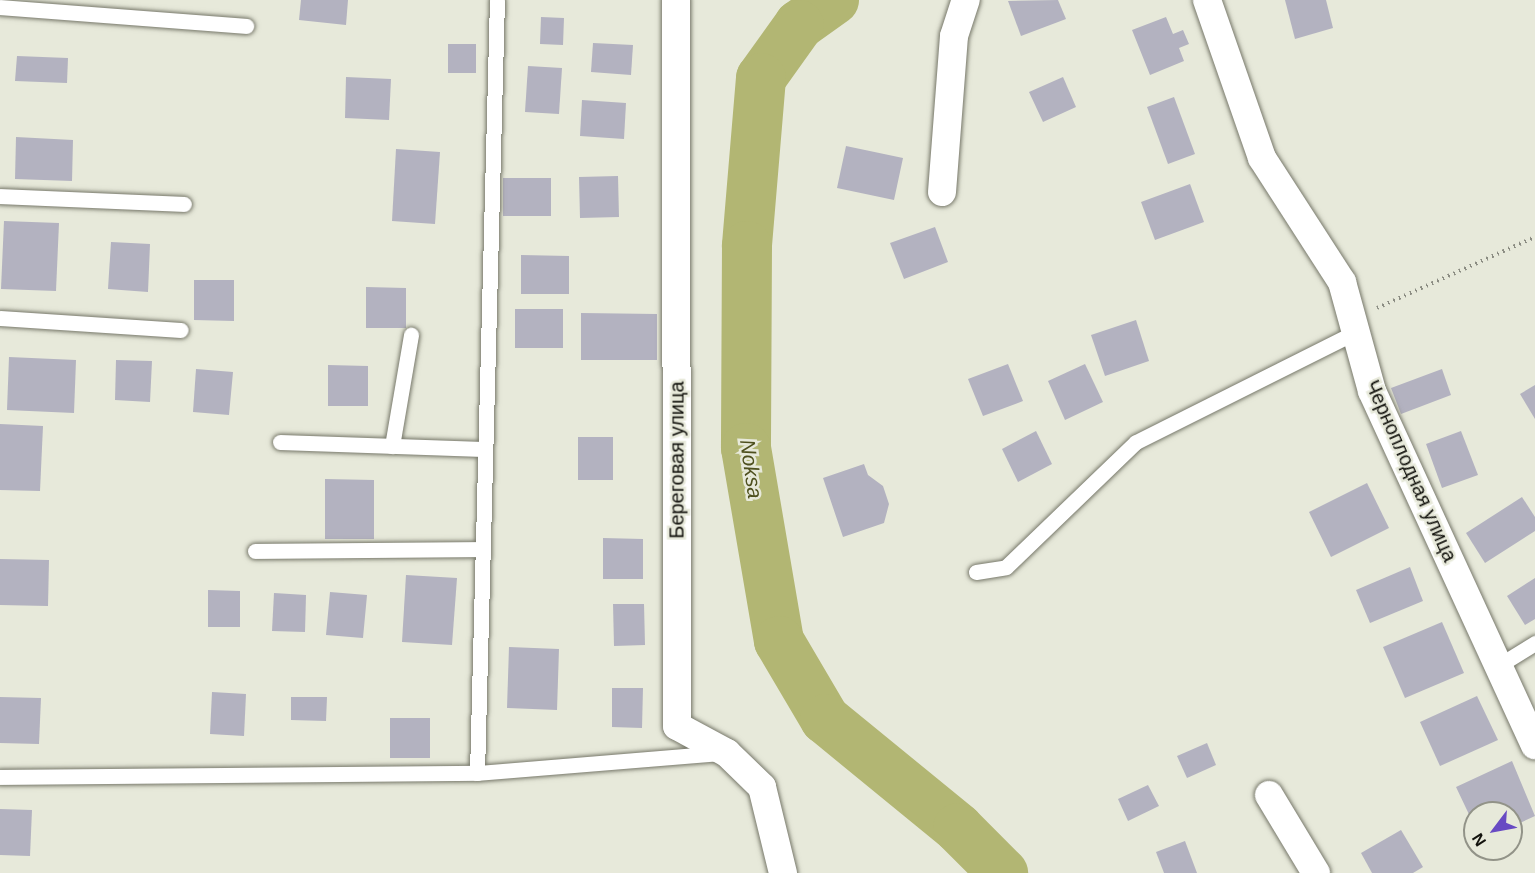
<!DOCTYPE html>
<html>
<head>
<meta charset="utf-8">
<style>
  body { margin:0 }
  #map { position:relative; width:1535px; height:873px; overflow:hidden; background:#e7e9da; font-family:Helvetica,sans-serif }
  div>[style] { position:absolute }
  .river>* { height:50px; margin:-25px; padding:0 25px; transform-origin:25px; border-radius:25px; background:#b2b673 }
  .building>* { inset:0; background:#b3b2c0 }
  .path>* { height:4px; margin-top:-2px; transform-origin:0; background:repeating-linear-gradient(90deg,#8b8c82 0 1.5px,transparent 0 6px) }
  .roads { filter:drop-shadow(0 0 2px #77786a) drop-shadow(0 0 2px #77786a) }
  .service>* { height:15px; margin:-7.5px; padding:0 7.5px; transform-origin:7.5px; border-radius:7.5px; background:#fff }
  .minor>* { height:28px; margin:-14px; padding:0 14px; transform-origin:14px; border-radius:14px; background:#fff }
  span { translate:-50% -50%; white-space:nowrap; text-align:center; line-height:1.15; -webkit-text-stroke:5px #e7e9da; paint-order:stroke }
  .street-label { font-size:20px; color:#12120d }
  .water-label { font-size:21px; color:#4e501e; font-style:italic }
  .north { position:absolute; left:1463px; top:801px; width:60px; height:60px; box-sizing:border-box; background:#e7e9da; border:2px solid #929388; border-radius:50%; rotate:238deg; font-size:16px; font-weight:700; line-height:24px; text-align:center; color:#12120d }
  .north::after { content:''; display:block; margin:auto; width:21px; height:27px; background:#684ac3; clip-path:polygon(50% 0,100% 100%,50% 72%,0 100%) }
</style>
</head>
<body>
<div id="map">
  <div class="river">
    <div style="left:834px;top:0;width:43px;rotate:144.5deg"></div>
    <div style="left:799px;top:25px;width:65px;rotate:125.6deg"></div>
    <div style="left:761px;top:78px;width:169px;rotate:94.8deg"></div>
    <div style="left:747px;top:246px;width:202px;rotate:90.3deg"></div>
    <div style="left:746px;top:448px;width:196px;rotate:80.3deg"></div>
    <div style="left:779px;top:641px;width:91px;rotate:59.5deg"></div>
    <div style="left:825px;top:719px;width:172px;rotate:39.3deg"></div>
    <div style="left:958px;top:828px;width:64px;rotate:45deg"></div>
  </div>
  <div class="building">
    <div style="clip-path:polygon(301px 0,348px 0,346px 25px,299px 20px)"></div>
    <div style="clip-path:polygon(1058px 0,1066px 19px,1021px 36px,1008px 1px)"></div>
    <div style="clip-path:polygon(1285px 0,1326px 0,1333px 28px,1295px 39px)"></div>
    <div style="clip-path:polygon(541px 17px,564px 18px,563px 45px,540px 44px)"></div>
    <div style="clip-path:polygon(1166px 17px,1173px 34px,1183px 30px,1189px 44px,1179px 48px,1184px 61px,1150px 75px,1132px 30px)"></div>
    <div style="clip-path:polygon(593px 43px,633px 45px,631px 75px,591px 72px)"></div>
    <div style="clip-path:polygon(448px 44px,476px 44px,476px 73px,448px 73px)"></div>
    <div style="clip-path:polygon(17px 56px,68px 58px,67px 83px,15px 81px)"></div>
    <div style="clip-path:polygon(528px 66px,562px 68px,559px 114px,525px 112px)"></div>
    <div style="clip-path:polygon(346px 77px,391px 79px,389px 120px,345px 118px)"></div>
    <div style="clip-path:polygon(1063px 77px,1076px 107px,1043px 122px,1029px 92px)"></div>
    <div style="clip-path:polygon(1174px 97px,1195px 154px,1168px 164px,1147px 107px)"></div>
    <div style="clip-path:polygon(582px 100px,626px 103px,624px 139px,580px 136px)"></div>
    <div style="clip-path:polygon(16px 137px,73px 140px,72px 181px,15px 179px)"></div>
    <div style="clip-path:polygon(846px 146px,903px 158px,894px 200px,837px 188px)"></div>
    <div style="clip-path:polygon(396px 149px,440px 152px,435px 224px,392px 221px)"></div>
    <div style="clip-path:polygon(618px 176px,619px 217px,580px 218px,579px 177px)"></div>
    <div style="clip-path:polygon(503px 178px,551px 178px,551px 216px,503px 216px)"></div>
    <div style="clip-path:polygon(1190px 184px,1204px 222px,1155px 240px,1141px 202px)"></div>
    <div style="clip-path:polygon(4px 221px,59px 223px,56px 291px,1px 289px)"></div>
    <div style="clip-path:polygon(935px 227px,948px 262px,904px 279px,890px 243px)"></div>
    <div style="clip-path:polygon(111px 242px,150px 244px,148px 292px,108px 289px)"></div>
    <div style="clip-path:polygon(521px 255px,569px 256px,569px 294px,521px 294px)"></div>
    <div style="clip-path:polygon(194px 280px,234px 280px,234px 321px,194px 320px)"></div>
    <div style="clip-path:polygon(366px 287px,406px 288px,406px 328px,366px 328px)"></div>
    <div style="clip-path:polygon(515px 309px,563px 309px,563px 348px,515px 348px)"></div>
    <div style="clip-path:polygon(581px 313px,657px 314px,657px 360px,581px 360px)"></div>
    <div style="clip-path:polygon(1136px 320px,1149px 361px,1105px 376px,1091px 335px)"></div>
    <div style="clip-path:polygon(9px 357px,76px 360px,74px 413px,7px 410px)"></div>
    <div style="clip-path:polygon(116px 360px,152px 361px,150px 402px,115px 400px)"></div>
    <div style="clip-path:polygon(1008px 364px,1023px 401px,983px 416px,968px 379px)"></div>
    <div style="clip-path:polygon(1085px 364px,1103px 402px,1065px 420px,1048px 381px)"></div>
    <div style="clip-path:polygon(328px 365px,368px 366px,368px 406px,328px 406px)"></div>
    <div style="clip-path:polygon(196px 369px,233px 372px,229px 415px,193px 412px)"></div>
    <div style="clip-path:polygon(1442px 369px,1451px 395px,1401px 414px,1391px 388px)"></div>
    <div style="clip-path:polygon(1535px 385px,1535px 419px,1520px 394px)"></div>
    <div style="clip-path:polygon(0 424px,43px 426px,40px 491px,0 490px)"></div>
    <div style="clip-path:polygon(1036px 431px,1052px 464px,1018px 482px,1002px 449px)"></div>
    <div style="clip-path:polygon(1461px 431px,1478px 475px,1442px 488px,1426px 444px)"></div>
    <div style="clip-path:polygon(578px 437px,613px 437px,613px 480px,578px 480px)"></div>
    <div style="clip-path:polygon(864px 464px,868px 475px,883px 486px,889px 504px,884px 523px,843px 537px,823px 478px)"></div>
    <div style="clip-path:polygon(325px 479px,374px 480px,374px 539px,325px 539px)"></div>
    <div style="clip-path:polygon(1367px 483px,1389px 528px,1331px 557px,1309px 512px)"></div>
    <div style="clip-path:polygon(1522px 497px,1535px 517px,1535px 531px,1485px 563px,1466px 533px)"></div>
    <div style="clip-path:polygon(603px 538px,643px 539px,643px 579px,603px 579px)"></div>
    <div style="clip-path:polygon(0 559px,49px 560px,48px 606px,0 605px)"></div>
    <div style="clip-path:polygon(1410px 567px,1423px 601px,1370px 623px,1356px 590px)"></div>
    <div style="clip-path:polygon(406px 575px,457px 578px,452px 645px,402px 642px)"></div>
    <div style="clip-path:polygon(1535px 578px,1535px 619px,1525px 625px,1507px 596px)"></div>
    <div style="clip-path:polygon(208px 590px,240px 591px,240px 627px,208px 627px)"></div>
    <div style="clip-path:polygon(330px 592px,367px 595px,363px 638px,326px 635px)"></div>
    <div style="clip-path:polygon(274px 593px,306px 595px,305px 632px,272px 631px)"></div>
    <div style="clip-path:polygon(613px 604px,644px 604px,645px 645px,614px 646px)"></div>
    <div style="clip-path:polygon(1442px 622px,1464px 673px,1405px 698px,1383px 647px)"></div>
    <div style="clip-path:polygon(509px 647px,559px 649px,557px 710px,507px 708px)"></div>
    <div style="clip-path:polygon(612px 688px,643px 688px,642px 728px,612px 727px)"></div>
    <div style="clip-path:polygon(212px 692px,246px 694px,244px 736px,210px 734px)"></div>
    <div style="clip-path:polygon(1477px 696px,1498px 740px,1440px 766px,1420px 722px)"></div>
    <div style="clip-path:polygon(0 697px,41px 698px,39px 744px,0 743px)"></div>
    <div style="clip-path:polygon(291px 697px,327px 697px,326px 721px,291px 720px)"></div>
    <div style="clip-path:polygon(390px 718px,430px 718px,430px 758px,390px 758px)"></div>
    <div style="clip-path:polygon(1207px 743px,1216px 765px,1187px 778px,1177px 756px)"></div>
    <div style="clip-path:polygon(1512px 761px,1535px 816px,1511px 827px,1511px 813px,1475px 813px,1475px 827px,1456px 787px)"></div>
    <div style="clip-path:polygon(1148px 785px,1159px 806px,1128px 821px,1118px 799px)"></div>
    <div style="clip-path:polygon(0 809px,32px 810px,30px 856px,0 855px)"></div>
    <div style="clip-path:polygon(1401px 830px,1423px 867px,1413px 873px,1372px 873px,1361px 853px)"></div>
    <div style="clip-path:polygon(1185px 841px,1197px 873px,1164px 873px,1156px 852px)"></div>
  </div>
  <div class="path">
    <div style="left:1377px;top:308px;width:173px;rotate:-24.2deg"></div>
  </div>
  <div class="roads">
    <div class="service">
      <div style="left:0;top:7px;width:247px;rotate:4.4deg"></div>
      <div style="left:0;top:196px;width:184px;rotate:2.5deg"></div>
      <div style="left:0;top:318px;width:181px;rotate:3.8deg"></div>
      <div style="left:280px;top:442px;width:203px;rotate:2deg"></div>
      <div style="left:392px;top:446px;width:113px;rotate:-80.3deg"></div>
      <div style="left:255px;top:551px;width:227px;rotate:-0.5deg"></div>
      <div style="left:976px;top:572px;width:30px;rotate:-9deg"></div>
      <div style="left:1006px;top:567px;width:180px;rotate:-43.9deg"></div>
      <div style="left:1136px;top:442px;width:246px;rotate:-26.6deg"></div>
      <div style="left:1498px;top:666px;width:44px;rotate:-31.9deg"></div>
      <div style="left:477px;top:773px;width:773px;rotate:-88.52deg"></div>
      <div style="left:0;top:777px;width:477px;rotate:-0.5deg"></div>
      <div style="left:477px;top:773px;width:243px;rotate:-4.7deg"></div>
    </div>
    <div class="minor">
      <div style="left:676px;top:0;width:726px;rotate:89.92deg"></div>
      <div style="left:677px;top:726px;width:57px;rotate:28.4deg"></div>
      <div style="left:727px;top:753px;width:49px;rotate:44.2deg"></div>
      <div style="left:762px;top:787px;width:89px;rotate:76.3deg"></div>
      <div style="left:1207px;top:0;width:167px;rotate:70.8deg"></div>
      <div style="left:1262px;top:158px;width:148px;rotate:57.2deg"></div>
      <div style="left:1342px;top:282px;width:113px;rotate:74.6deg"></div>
      <div style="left:1372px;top:391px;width:390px;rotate:65.3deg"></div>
      <div style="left:942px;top:192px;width:156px;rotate:-85.6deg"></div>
      <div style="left:954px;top:36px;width:38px;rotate:-72deg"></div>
      <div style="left:1269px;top:795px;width:91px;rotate:58.9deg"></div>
    </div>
  </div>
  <div class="street-label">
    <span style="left:677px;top:460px;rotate:-90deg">Береговая улица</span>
    <span style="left:1411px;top:471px;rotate:66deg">Черноплодная улица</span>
  </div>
  <div class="water-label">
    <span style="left:751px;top:469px;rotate:82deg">Noksa</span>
  </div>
  <div class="north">N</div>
</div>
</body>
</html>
